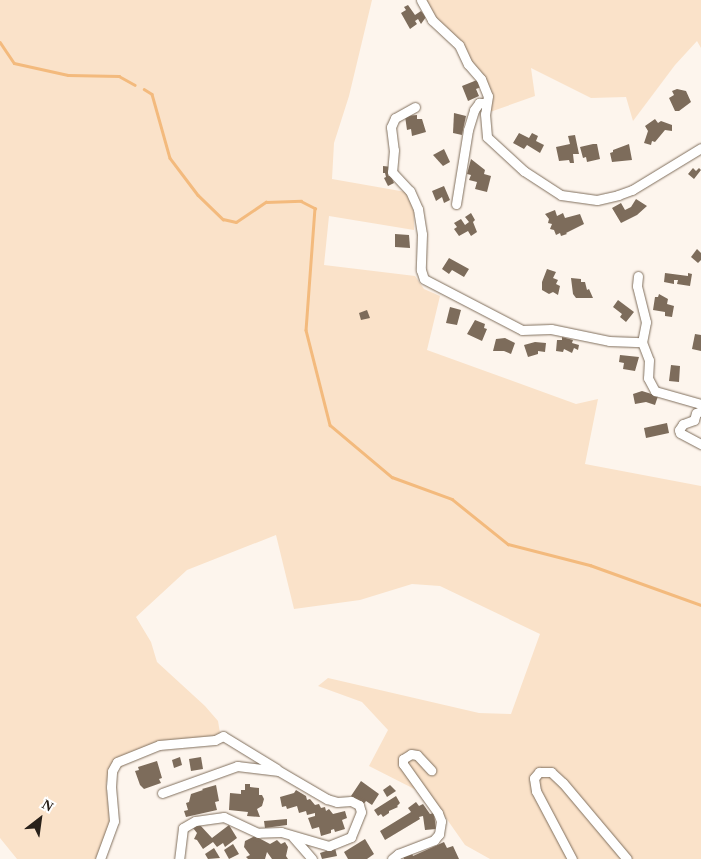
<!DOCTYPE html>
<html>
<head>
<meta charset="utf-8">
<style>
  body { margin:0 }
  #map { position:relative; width:701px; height:859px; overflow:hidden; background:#fdf5ed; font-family:Georgia,serif }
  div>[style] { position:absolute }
  .green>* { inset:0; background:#fae2c9 }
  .stream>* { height:2.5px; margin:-1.25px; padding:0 1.25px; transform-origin:1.25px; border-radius:1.25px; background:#f3ba7d }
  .building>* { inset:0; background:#7d6c5b }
  .roads { filter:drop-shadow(0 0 1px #806f5d) drop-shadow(0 0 1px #806f5d) }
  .street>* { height:9px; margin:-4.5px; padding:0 4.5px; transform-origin:4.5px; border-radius:4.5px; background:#fff }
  span { translate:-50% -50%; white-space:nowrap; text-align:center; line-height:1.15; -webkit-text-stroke:4px #fff; paint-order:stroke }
  .north { position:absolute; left:15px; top:794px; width:50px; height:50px; -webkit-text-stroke:4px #fff; paint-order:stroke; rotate:30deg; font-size:14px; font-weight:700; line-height:20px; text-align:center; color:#29211a }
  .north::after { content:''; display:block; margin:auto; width:18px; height:22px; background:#29211a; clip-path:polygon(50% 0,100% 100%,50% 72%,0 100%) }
</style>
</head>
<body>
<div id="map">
  <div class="green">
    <div style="clip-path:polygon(0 0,372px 0,349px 96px,334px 143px,332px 179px,406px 192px,414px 212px,414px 230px,329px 216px,324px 265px,415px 276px,424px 289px,440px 296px,427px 350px,576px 404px,598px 399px,585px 464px,701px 486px,701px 859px,490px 859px,465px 845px,432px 798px,369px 766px,388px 730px,362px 702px,318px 686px,328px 678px,479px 713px,511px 714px,540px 634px,440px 586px,412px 584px,360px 600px,294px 609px,276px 535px,187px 570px,136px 617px,151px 642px,157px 662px,205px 706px,218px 721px,220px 733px,211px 739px,161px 748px,134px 759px,115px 771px,106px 783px,110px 822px,98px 859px,17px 859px,0 838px)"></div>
    <div style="clip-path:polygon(423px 0,701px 0,701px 48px,697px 41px,675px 65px,633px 121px,626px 97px,591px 98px,531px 68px,535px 96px,490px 112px,482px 76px,432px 17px)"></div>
  </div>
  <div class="stream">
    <div style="left:0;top:42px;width:25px;rotate:56deg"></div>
    <div style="left:14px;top:63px;width:55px;rotate:12.5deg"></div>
    <div style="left:68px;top:75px;width:51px;rotate:1.1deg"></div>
    <div style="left:119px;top:76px;width:18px;rotate:29deg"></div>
    <div style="left:144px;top:89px;width:9px;rotate:32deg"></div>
    <div style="left:152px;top:94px;width:66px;rotate:74.3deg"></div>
    <div style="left:170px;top:158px;width:46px;rotate:52.9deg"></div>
    <div style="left:198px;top:195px;width:35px;rotate:44deg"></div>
    <div style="left:223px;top:219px;width:13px;rotate:13deg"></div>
    <div style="left:236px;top:222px;width:36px;rotate:-34deg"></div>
    <div style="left:266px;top:202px;width:35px;rotate:-2deg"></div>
    <div style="left:301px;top:201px;width:16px;rotate:27deg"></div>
    <div style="left:315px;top:208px;width:122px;rotate:94.2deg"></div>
    <div style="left:306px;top:330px;width:98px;rotate:75.8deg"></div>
    <div style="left:330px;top:425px;width:81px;rotate:40deg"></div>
    <div style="left:392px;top:477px;width:64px;rotate:20.1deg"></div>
    <div style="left:452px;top:499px;width:72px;rotate:38.8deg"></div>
    <div style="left:508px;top:544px;width:85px;rotate:14.4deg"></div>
    <div style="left:590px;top:565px;width:118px;rotate:19.8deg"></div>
  </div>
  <div class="building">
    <div style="clip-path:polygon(408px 5px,415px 15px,421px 11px,426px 17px,421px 24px,418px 19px,415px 21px,417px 24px,410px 29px,401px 13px,406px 10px,404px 7px)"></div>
    <div style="clip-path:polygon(477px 80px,481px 87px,476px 89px,479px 96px,468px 101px,462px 86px)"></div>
    <div style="clip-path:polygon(677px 89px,686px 91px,691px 102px,679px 111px,675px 111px,669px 98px,674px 95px,672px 91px)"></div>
    <div style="clip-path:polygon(454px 113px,466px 116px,462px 135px,453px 133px)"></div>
    <div style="clip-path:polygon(417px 115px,417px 119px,422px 119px,426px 132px,412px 136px,411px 129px,407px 130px,405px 116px)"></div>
    <div style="clip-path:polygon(655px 119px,658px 123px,661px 121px,672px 125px,672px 131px,665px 130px,655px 142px,652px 141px,651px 145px,644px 143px,648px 131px,645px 126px)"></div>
    <div style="clip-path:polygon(519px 133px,529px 138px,532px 133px,538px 136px,536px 141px,544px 145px,540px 153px,527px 145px,524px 149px,513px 143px)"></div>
    <div style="clip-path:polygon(575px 135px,579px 154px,573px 154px,574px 163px,570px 163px,569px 160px,559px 161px,556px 147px,570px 144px,568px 136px)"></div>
    <div style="clip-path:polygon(593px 144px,597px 144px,600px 159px,587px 162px,586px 157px,583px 158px,580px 147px)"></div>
    <div style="clip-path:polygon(629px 144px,632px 160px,612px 162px,610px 153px,613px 152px,613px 150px)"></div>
    <div style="clip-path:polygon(444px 149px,450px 162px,443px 166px,433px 155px)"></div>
    <div style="clip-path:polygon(471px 159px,485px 170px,484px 174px,491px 176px,487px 192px,475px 189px,477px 182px,469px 180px,471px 175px,467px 174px)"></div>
    <div style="clip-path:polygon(383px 166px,392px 167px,388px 176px,391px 176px,394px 183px,388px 186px,384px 178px,386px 177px,385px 173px,383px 173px)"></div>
    <div style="clip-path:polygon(693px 168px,696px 171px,699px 168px,701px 170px,694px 179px,688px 174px)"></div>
    <div style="clip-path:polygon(444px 186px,450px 200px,444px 203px,442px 197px,436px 201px,432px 191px)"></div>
    <div style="clip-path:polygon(636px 199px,647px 206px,637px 215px,621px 223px,612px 208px,621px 203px,625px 210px,631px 207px)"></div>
    <div style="clip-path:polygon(555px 210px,557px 216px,563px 213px,565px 218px,580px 214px,584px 224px,566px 233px,567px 234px,561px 236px,560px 233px,556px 235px,554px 230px,550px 229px,552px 224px,548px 223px,549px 219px,545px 214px)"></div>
    <div style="clip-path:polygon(471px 213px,475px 220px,473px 222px,477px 232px,471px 236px,468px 231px,459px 236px,454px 229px,457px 227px,454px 223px,461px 219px,465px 225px,469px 222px,465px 217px)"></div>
    <div style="clip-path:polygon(395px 234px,409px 235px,410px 248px,395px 247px)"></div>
    <div style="clip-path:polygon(697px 249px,701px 253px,701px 260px,698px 263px,691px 257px)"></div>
    <div style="clip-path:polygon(449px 258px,469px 269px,464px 277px,452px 270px,449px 274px,442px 269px)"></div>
    <div style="clip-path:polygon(547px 269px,556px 272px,553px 278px,558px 280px,556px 284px,560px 286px,558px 295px,553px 292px,549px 294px,542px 290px,542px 282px)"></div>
    <div style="clip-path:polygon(665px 273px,688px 276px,688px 273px,692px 274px,690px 286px,677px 284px,678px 280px,674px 280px,674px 284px,664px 282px)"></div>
    <div style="clip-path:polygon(571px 278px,581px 279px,581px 282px,585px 282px,587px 290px,589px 289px,593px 298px,576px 298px,573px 294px)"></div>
    <div style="clip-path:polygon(659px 294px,668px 299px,667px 304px,674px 306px,672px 317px,665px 316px,665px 312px,653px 310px,655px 297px,658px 297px)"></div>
    <div style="clip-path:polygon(618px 300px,634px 312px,626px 322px,620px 317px,622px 314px,613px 307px)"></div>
    <div style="clip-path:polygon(450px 307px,461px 310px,457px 325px,446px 323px)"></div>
    <div style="clip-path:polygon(367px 310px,370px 318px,361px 320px,359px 313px)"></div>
    <div style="clip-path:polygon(475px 320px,485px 324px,484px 328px,487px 329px,482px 341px,467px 334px)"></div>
    <div style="clip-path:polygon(695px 334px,701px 335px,701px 351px,692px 349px)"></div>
    <div style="clip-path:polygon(562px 337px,573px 340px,572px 343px,579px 345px,578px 350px,574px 348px,572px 353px,564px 349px,563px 352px,556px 351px,557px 340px,562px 340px)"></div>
    <div style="clip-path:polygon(505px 338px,515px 343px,511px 354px,504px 351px,493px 351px,496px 339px)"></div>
    <div style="clip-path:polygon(535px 342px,546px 343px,545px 352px,538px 351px,538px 354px,528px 357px,524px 345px)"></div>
    <div style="clip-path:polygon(620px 355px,639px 357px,635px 371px,623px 369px,624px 363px,619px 362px)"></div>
    <div style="clip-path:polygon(671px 365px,680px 366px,679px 382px,669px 381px)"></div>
    <div style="clip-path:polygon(642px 391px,658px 396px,655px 405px,646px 402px,635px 404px,633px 394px)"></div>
    <div style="clip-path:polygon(667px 423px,669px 433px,646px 438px,644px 428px)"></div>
    <div style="clip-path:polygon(180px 757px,182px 765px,174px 768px,172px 760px)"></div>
    <div style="clip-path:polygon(201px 757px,203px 769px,191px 771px,189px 759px)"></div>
    <div style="clip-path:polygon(157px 761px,162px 778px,159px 779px,161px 783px,144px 789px,140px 785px,135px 771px,139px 770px,138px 767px)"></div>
    <div style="clip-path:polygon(361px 781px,379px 794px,372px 805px,366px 801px,363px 805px,351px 796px)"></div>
    <div style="clip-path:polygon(245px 784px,250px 784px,250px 787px,259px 788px,259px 795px,262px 795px,264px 799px,262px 806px,257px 809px,260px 817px,247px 816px,248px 812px,229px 810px,230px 793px,241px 794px,241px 790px,245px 790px)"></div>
    <div style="clip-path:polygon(216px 785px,219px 801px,215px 802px,217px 810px,186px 817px,184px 811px,188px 810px,186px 803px,189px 802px,191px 794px,203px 790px,202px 789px)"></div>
    <div style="clip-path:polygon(390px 785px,396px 791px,387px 797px,383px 790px)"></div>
    <div style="clip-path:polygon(296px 790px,306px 796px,307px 800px,310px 799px,315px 805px,319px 804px,321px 808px,325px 807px,326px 811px,329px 809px,333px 814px,345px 811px,347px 818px,342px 820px,345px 829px,335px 832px,334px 829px,331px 830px,331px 833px,321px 836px,319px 827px,312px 829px,308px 818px,315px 816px,315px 813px,307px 815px,306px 811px,299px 813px,297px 806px,287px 809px,286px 806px,282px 807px,280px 797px,294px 793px)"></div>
    <div style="clip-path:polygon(396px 796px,400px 803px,397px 806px,398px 807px,389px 811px,389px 813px,383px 817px,381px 814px,378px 816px,374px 810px)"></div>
    <div style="clip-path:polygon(416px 802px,419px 806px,423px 804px,430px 814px,434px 813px,436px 829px,425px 830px,423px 816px,419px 817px,420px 819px,385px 840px,380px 831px,411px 812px,408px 808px)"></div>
    <div style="clip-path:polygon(287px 819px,287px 825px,265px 828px,264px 821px)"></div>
    <div style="clip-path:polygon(199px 824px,212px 838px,229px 825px,237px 838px,225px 847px,223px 843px,217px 847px,213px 842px,203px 849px,197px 840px,194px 839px,197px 833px,193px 828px)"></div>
    <div style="clip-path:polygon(255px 836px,270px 844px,277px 840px,281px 844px,285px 842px,288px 847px,286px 856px,288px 859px,272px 859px,267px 852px,265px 859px,248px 859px,246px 857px,250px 855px,244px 847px,245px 841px)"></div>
    <div style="clip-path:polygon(365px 839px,374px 854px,367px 859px,348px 859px,344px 852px)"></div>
    <div style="clip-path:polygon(444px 842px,447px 848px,453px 846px,459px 859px,404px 859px,402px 854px,411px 851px,413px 856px)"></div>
    <div style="clip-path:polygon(233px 844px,239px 854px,229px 859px,224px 850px)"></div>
    <div style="clip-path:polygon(214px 848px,220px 858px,208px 859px,205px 854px)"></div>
    <div style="clip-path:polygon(335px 848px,337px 856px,322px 859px,320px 853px)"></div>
  </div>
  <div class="roads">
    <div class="street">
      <div style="left:421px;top:0;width:23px;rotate:61deg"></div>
      <div style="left:432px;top:20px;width:37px;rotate:43deg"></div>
      <div style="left:459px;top:45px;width:21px;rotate:65deg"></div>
      <div style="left:468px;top:64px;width:20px;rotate:49deg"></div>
      <div style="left:481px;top:79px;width:18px;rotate:68deg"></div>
      <div style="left:488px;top:96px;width:18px;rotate:99deg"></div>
      <div style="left:485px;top:114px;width:23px;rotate:85deg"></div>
      <div style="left:487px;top:137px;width:50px;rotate:42.6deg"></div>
      <div style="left:524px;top:171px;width:44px;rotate:33deg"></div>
      <div style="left:561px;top:195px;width:36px;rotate:8deg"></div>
      <div style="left:597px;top:200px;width:22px;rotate:-13deg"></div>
      <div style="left:618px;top:195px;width:15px;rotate:-20deg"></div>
      <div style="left:632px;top:190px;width:81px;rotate:-31.3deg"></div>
      <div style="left:415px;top:107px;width:23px;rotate:151deg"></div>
      <div style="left:395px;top:118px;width:10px;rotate:114deg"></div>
      <div style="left:391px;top:127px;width:23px;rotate:83deg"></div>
      <div style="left:394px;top:150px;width:22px;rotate:95deg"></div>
      <div style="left:392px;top:172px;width:26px;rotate:47deg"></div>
      <div style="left:410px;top:191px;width:20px;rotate:66deg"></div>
      <div style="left:418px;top:209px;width:25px;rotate:81deg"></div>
      <div style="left:422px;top:234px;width:36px;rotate:92deg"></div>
      <div style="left:421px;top:270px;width:9px;rotate:72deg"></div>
      <div style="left:424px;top:279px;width:110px;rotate:27.5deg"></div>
      <div style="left:522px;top:330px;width:29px;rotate:-2deg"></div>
      <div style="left:551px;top:329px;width:59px;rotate:11.7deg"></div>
      <div style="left:609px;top:341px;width:33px;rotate:2deg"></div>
      <div style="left:456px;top:204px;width:75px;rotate:-80.8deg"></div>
      <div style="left:468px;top:130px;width:21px;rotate:-73deg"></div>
      <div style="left:474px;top:110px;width:9px;rotate:-54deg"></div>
      <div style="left:479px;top:103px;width:7px"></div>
      <div style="left:638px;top:276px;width:10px;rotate:96deg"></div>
      <div style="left:637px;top:286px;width:37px;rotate:76deg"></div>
      <div style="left:646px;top:322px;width:20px;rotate:101deg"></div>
      <div style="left:642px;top:342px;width:19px;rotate:69deg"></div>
      <div style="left:649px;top:360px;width:18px;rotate:93deg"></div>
      <div style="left:648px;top:378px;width:15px;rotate:62deg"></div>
      <div style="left:655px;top:391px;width:48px;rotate:15.8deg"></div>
      <div style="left:701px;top:411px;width:5px;rotate:158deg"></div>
      <div style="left:696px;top:413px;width:7px;rotate:106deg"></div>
      <div style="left:694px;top:420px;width:12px;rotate:160deg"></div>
      <div style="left:683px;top:424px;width:7px;rotate:124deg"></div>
      <div style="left:679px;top:430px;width:3px;rotate:72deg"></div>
      <div style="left:680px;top:433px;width:24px;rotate:28deg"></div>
      <div style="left:162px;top:793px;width:80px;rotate:-19.8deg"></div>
      <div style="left:237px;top:766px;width:42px;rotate:6.8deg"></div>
      <div style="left:279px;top:771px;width:56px;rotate:30.3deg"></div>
      <div style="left:327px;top:799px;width:10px;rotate:17deg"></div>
      <div style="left:337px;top:802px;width:14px;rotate:-4deg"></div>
      <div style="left:351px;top:801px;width:9px;rotate:27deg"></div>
      <div style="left:359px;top:805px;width:7px;rotate:74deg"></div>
      <div style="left:361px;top:812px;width:27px;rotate:112deg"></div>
      <div style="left:351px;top:837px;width:24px;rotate:158deg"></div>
      <div style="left:329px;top:846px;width:50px;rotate:-163.7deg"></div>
      <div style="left:281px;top:832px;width:23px;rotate:178deg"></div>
      <div style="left:258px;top:833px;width:38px;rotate:-155deg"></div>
      <div style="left:224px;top:817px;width:29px;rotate:172deg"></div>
      <div style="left:195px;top:821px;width:14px;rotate:150deg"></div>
      <div style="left:183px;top:828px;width:31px;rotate:97deg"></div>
      <div style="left:293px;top:837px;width:29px;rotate:49deg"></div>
      <div style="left:100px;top:859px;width:40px;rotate:-69.8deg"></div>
      <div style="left:114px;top:821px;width:34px;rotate:-95deg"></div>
      <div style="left:111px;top:787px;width:16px;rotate:-86deg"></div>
      <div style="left:112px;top:771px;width:10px;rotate:-61deg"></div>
      <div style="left:117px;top:762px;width:45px;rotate:-22deg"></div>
      <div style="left:159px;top:745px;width:56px;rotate:-5.1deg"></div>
      <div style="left:215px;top:740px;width:9px;rotate:-27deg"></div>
      <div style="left:223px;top:736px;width:63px;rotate:31.4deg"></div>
      <div style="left:392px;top:859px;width:8px;rotate:-40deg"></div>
      <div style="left:398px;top:854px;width:39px;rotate:-21deg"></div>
      <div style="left:434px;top:840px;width:8px;rotate:-50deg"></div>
      <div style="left:439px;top:834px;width:13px;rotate:-81deg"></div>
      <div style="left:441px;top:821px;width:9px;rotate:-111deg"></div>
      <div style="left:438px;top:813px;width:60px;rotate:-125.5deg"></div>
      <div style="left:403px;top:764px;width:5px;rotate:-90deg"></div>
      <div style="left:403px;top:759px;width:9px;rotate:-32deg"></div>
      <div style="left:411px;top:754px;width:6px;rotate:9deg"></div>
      <div style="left:417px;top:755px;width:21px;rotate:47deg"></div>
      <div style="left:572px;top:859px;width:77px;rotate:-117.9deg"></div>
      <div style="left:536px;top:791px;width:13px;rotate:-99deg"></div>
      <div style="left:534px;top:778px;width:8px;rotate:-50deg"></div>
      <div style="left:539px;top:772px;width:12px"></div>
      <div style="left:551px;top:772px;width:16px;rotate:43deg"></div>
      <div style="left:563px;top:783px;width:99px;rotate:49.9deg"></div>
    </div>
  </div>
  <div class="north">N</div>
</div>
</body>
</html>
